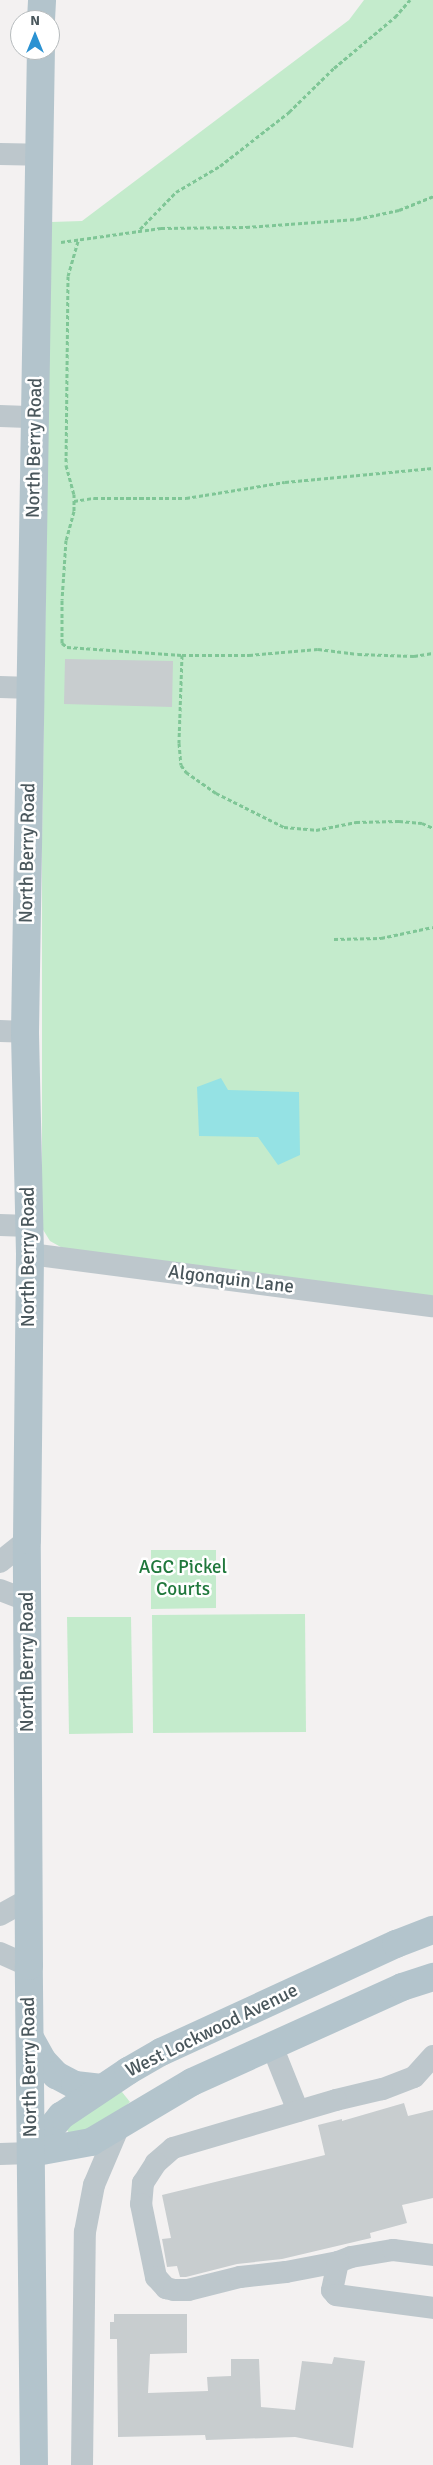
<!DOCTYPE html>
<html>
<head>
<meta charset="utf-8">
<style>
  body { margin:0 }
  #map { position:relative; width:433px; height:2465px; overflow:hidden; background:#f3f1f1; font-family:Signika,sans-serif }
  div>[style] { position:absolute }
  .green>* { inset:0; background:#c4ebcc }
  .water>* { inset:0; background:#95e2e4 }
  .building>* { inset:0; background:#c8cdcf }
  .path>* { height:3px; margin-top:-1.5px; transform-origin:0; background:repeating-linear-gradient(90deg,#7fc696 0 4px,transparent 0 6.5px) }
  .minor>* { height:22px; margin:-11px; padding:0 11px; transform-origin:11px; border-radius:11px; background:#bdc7cc }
  .major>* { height:28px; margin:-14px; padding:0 14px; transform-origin:14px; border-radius:14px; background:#b3c4cc }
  span { translate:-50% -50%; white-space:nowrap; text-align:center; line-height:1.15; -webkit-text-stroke:5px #fff; paint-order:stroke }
  .street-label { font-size:19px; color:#4a575c }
  .park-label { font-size:19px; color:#20783c }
  .north { position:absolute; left:10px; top:10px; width:50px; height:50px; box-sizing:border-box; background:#fff; border:1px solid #b7bcbe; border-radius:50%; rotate:0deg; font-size:14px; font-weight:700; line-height:20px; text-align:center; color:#4a575c }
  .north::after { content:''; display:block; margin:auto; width:18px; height:22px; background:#2b92d2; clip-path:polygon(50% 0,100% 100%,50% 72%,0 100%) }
</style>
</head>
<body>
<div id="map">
  <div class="green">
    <div style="clip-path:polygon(364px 0,433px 0,433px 1296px,68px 1251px,50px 1241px,42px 1228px,42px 841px,51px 222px,82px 221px,349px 20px)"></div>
    <div style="clip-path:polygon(151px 1550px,216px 1550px,216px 1608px,151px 1609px)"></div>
    <div style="clip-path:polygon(305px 1614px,306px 1732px,153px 1733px,152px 1615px)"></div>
    <div style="clip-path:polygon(67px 1617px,131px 1617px,133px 1733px,69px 1734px)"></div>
    <div style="clip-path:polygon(118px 2087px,130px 2102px,108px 2121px,70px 2135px,66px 2128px)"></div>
  </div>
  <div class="water">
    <div style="clip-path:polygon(221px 1078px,228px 1090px,299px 1092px,300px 1155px,278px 1165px,258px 1137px,199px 1136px,197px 1087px)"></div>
  </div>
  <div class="building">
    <div style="clip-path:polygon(65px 659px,173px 661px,172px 707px,64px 704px)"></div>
    <div style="clip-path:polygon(404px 2103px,408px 2116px,433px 2110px,433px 2198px,402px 2205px,407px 2223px,370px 2233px,371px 2238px,282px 2259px,237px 2264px,186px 2277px,180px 2277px,177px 2266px,167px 2267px,162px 2239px,171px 2238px,162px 2195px,325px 2155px,318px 2125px,342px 2119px,342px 2121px)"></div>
    <div style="clip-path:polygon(114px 2314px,187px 2314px,187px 2353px,150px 2354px,148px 2393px,208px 2391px,207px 2377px,231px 2376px,231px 2359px,259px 2359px,261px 2407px,295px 2410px,302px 2361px,332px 2364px,334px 2357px,365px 2361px,353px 2448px,295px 2437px,206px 2440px,205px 2435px,118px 2437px,117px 2339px,110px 2339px,110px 2322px,114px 2322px)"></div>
  </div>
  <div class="path">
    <div style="left:140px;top:229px;width:52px;rotate:-45.8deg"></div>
    <div style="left:176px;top:192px;width:51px;rotate:-30.6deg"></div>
    <div style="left:220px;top:166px;width:88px;rotate:-38deg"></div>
    <div style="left:289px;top:112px;width:63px;rotate:-44.4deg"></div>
    <div style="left:334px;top:68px;width:80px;rotate:-39.9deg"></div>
    <div style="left:395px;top:17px;width:23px;rotate:-49deg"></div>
    <div style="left:78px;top:241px;width:36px;rotate:106deg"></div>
    <div style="left:68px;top:276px;width:189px;rotate:90.6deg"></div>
    <div style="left:66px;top:465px;width:30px;rotate:75deg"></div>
    <div style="left:74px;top:494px;width:17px;rotate:90deg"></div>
    <div style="left:74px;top:511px;width:30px;rotate:105deg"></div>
    <div style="left:66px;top:540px;width:60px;rotate:93.8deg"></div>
    <div style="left:62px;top:600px;width:43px;rotate:90deg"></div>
    <div style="left:62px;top:643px;width:6px;rotate:39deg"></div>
    <div style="left:67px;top:647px;width:115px;rotate:4deg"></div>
    <div style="left:182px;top:655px;width:88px;rotate:92deg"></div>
    <div style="left:179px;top:743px;width:22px;rotate:85deg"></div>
    <div style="left:181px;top:765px;width:9px;rotate:54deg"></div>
    <div style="left:186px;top:772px;width:37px;rotate:35deg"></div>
    <div style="left:216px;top:793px;width:76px;rotate:26.6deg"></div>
    <div style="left:284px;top:827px;width:32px;rotate:5deg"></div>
    <div style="left:316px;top:830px;width:41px;rotate:-11.3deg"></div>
    <div style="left:356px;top:822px;width:43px;rotate:-1.3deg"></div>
    <div style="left:399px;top:821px;width:23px;rotate:5deg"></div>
    <div style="left:422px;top:823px;width:12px;rotate:24deg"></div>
    <div style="left:61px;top:242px;width:101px;rotate:-8deg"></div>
    <div style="left:161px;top:228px;width:85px;rotate:-0.7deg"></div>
    <div style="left:246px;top:227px;width:111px;rotate:-4.1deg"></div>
    <div style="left:357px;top:219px;width:43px;rotate:-12.1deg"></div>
    <div style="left:399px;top:210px;width:37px;rotate:-22deg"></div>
    <div style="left:74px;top:501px;width:20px;rotate:-9deg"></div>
    <div style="left:94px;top:498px;width:92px"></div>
    <div style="left:186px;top:498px;width:100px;rotate:-9.2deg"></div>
    <div style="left:285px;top:482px;width:149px;rotate:-5.4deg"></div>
    <div style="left:182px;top:655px;width:67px"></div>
    <div style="left:249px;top:655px;width:69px;rotate:-5deg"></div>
    <div style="left:318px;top:649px;width:40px;rotate:7.1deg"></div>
    <div style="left:358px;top:654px;width:56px;rotate:2deg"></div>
    <div style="left:414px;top:656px;width:19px;rotate:-9deg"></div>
    <div style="left:334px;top:939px;width:47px;rotate:-1.2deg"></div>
    <div style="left:381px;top:938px;width:53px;rotate:-11.9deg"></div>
  </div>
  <div class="minor">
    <div style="left:0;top:154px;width:39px;rotate:1deg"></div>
    <div style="left:0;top:416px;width:35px;rotate:2deg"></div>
    <div style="left:0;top:687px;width:32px;rotate:2deg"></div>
    <div style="left:0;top:1031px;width:25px;rotate:2deg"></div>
    <div style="left:0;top:1225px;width:29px;rotate:2deg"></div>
    <div style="left:30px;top:1254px;width:406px;rotate:7.4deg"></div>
    <div style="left:0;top:1562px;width:35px;rotate:-39deg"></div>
    <div style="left:0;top:1590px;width:30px;rotate:21deg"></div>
    <div style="left:0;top:1915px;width:33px;rotate:-29deg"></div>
    <div style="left:0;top:1953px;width:32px;rotate:24deg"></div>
    <div style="left:272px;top:2046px;width:70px;rotate:68.2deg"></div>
    <div style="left:433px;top:2056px;width:28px;rotate:132deg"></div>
    <div style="left:414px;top:2077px;width:34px;rotate:159deg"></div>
    <div style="left:382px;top:2089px;width:47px;rotate:166.6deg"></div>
    <div style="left:336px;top:2100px;width:170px;rotate:163.6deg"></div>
    <div style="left:173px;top:2148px;width:23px;rotate:139deg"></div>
    <div style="left:156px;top:2163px;width:24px;rotate:123deg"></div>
    <div style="left:143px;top:2183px;width:21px;rotate:95deg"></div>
    <div style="left:141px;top:2204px;width:75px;rotate:78.4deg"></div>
    <div style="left:156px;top:2277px;width:15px;rotate:48deg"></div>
    <div style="left:166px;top:2288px;width:8px;rotate:14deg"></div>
    <div style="left:174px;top:2290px;width:14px"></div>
    <div style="left:188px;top:2290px;width:54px;rotate:-14deg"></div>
    <div style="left:240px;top:2277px;width:46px;rotate:-6.2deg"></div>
    <div style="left:286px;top:2272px;width:53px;rotate:-10.9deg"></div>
    <div style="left:338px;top:2262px;width:14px;rotate:-21deg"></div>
    <div style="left:351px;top:2257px;width:43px;rotate:-9.5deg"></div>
    <div style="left:393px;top:2250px;width:40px;rotate:7.1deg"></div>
    <div style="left:0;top:2154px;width:31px;rotate:-2deg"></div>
    <div style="left:338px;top:2262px;width:29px;rotate:102deg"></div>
    <div style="left:332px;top:2290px;width:6px;rotate:51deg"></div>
    <div style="left:336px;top:2295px;width:98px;rotate:7.6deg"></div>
    <div style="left:82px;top:2465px;width:233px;rotate:-89.3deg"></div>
    <div style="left:85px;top:2232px;width:48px;rotate:-79.2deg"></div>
    <div style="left:94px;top:2185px;width:64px;rotate:-67deg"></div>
  </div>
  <div class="major">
    <div style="left:41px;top:20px;width:20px;rotate:-87deg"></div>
    <div style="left:30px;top:2038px;width:25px;rotate:61deg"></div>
    <div style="left:42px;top:2060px;width:21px;rotate:47deg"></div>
    <div style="left:56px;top:2075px;width:21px;rotate:28deg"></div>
    <div style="left:75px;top:2085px;width:27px;rotate:6deg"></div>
    <div style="left:31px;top:2153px;width:48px;rotate:-51deg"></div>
    <div style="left:61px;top:2116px;width:81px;rotate:-33.9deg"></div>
    <div style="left:128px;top:2071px;width:38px;rotate:-30deg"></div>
    <div style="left:161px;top:2052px;width:259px;rotate:-24.7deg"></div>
    <div style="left:396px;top:1944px;width:40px;rotate:-21deg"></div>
    <div style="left:31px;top:2153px;width:61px;rotate:-10.4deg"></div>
    <div style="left:91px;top:2142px;width:117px;rotate:-30.7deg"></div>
    <div style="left:192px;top:2082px;width:230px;rotate:-24.3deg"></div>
    <div style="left:402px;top:1987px;width:33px;rotate:-18deg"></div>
    <div style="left:34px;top:2465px;width:499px;rotate:-90.6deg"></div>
    <div style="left:29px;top:1966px;width:426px;rotate:-90.3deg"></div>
    <div style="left:27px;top:1540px;width:286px;rotate:-89.4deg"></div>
    <div style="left:30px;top:1254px;width:222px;rotate:-91.3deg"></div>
    <div style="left:25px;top:1032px;width:982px;rotate:-89.07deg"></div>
  </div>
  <div class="street-label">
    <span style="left:35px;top:448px;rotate:-89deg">North Berry Road</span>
    <span style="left:28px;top:853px;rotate:-89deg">North Berry Road</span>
    <span style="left:29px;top:1257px;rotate:-90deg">North Berry Road</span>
    <span style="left:231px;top:1280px;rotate:7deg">Algonquin Lane</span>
    <span style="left:28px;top:1662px;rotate:-90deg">North Berry Road</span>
    <span style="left:212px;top:2031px;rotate:-26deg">West Lockwood Avenue</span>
    <span style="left:30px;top:2067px;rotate:-91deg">North Berry Road</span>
  </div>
  <div class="park-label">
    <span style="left:183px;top:1579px">AGC Pickel<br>Courts</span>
  </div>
  <div class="north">N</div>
</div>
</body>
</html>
